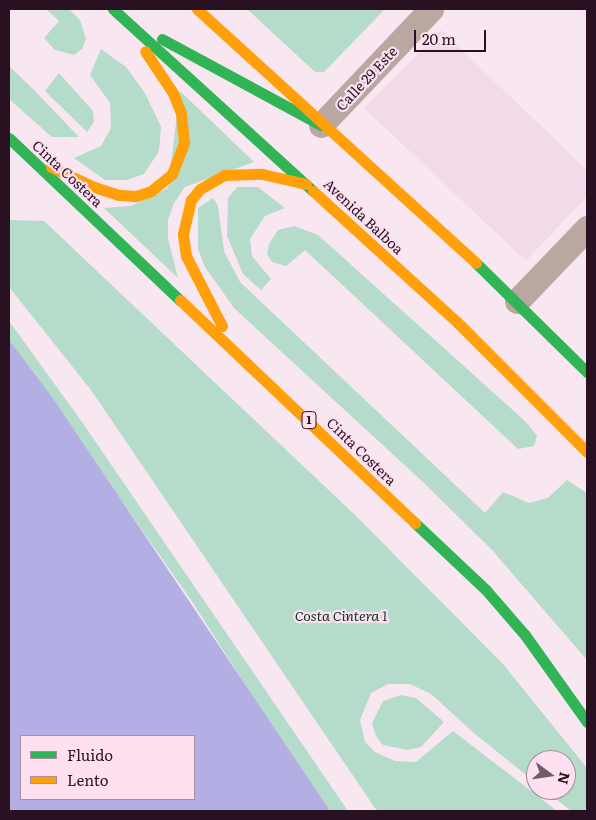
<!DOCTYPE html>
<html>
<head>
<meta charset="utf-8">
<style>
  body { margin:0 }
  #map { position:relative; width:596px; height:820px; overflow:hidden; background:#f8e7f0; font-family:Literata,serif }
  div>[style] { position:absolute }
  .built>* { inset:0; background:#f3dae8 }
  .green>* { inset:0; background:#b5dbcb }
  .water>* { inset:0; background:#b3aee3 }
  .street>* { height:25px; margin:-12.5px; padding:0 12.5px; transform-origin:12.5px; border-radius:12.5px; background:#baa7a2 }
  .fast>* { height:11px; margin:-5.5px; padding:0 5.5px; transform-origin:5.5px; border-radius:5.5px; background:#30b455 }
  .slow>* { height:11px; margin:-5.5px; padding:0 5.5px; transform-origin:5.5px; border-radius:5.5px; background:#ff9f0a }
  span { translate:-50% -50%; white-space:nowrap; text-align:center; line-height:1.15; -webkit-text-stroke:4.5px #fee1f1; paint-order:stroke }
  .shield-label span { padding:1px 4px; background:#fee1f1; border:1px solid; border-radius:4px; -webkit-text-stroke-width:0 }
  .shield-label { font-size:12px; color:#2a1121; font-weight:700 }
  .street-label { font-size:14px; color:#2a1121 }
  .park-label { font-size:14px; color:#0a3323; font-style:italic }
  .frame { position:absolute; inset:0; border:10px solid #2a1121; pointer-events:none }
  .legend { position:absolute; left:20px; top:735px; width:175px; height:65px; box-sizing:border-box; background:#fee1f1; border:1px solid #a98e9e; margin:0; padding:6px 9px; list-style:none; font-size:15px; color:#2a1121 }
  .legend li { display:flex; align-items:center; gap:10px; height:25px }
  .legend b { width:25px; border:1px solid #a98e9e }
  .north { position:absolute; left:526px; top:750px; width:50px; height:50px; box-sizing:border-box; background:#fee1f1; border:1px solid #a98e9e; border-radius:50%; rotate:104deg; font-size:14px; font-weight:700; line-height:20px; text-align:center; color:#2a1121 }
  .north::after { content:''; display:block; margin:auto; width:18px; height:22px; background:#725c69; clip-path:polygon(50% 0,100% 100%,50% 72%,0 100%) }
  .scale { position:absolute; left:414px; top:30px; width:72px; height:22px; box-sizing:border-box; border:2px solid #2a1121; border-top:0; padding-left:6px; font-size:15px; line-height:18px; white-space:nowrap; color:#2a1121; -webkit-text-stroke:4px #fee1f1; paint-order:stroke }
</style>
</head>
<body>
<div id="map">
  <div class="built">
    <div style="clip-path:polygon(441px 30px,587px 170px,587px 196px,526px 261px,364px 108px)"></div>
  </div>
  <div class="green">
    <div style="clip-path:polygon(46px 9px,69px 9px,80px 20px,86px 39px,82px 49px,74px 55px,55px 50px,44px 38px,59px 21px)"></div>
    <div style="clip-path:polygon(247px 9px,385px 9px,324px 72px,315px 72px)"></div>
    <div style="clip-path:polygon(101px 49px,126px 67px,145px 93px,161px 127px,159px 151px,144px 174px,127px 180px,105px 180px,74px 158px,101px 146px,111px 128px,110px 103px,90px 75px)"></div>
    <div style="clip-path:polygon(9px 66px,34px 90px,79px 137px,52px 137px,9px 99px)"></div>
    <div style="clip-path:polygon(59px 73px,93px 111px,94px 122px,87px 132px,45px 91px)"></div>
    <div style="clip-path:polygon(180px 91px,254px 162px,185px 187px,174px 203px,168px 220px,168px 238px,178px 278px,104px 208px,131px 206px,168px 188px)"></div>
    <div style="clip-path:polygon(237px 187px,258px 187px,285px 208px,265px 216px,250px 239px,252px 256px,271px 279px,261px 290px,243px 274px,227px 236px,228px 198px)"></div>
    <div style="clip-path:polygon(213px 198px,218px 206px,224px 251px,240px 282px,485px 513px,503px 492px,529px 503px,548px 498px,567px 480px,587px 493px,587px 660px,492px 550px,424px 483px,234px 308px,205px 267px,198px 249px,198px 208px)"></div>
    <div style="clip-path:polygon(9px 220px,44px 221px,355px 515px,503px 664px,587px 768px,587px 811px,571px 811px,545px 790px,566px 790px,566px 760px,536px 760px,536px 783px,475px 734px,431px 694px,410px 684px,388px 684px,371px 693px,360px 720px,365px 742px,375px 752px,395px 761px,416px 762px,453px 731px,557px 811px,377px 811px,91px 390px,9px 287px)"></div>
    <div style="clip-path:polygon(294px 226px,318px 235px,526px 422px,537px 436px,534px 446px,518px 449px,305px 250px,286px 266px,272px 262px,267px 254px,269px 244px,278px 230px)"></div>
    <div style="clip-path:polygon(9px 321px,82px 422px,348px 811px,330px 811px,289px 753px,191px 600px,9px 340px)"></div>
    <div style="clip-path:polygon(401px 695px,416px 698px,444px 722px,421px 747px,408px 750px,383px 745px,376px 736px,372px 723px,383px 701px)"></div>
  </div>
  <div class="water">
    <div style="clip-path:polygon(evenodd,9px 340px,54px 400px,330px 811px,9px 811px,9px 340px,21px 736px,194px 736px,194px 799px,21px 799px,21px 736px)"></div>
  </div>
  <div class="street">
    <div style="left:321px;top:125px;width:160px;rotate:-46.5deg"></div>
    <div style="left:517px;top:301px;width:101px;rotate:-46.2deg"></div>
  </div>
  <div class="fast">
    <div style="left:113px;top:9px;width:270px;rotate:42.3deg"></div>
    <div style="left:162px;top:39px;width:181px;rotate:28.4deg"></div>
    <div style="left:9px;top:138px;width:236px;rotate:43.5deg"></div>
    <div style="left:476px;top:263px;width:156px;rotate:44.5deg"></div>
    <div style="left:415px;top:523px;width:98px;rotate:43.3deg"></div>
    <div style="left:486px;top:590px;width:60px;rotate:49.1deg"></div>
    <div style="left:525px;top:635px;width:107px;rotate:54.5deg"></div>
  </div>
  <div class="slow">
    <div style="left:197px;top:9px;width:377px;rotate:42.3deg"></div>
    <div style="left:51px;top:167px;width:47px;rotate:24.9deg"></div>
    <div style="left:94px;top:187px;width:26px;rotate:18deg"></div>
    <div style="left:119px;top:195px;width:17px;rotate:3deg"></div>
    <div style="left:136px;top:196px;width:16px;rotate:-18deg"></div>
    <div style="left:151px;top:191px;width:27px;rotate:-39deg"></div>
    <div style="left:172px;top:174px;width:34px;rotate:-69deg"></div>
    <div style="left:184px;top:142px;width:29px;rotate:-96deg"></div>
    <div style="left:181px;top:113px;width:22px;rotate:-112deg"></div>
    <div style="left:173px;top:93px;width:50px;rotate:-123.7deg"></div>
    <div style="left:313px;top:191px;width:195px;rotate:42.3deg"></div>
    <div style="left:457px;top:322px;width:184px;rotate:45deg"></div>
    <div style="left:180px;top:300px;width:324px;rotate:43.5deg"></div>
    <div style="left:222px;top:326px;width:79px;rotate:-117.2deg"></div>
    <div style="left:186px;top:256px;width:22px;rotate:-98deg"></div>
    <div style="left:183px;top:234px;width:35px;rotate:-77deg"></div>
    <div style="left:191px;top:200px;width:14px;rotate:-51deg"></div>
    <div style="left:200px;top:189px;width:28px;rotate:-30deg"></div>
    <div style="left:224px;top:175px;width:38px;rotate:-2deg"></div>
    <div style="left:262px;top:174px;width:45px;rotate:12.8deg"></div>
  </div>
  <div class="shield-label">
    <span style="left:309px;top:420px">1</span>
  </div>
  <div class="street-label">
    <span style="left:366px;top:78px;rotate:-47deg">Calle 29 Este</span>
    <span style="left:68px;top:173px;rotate:43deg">Cinta Costera</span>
    <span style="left:364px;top:216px;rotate:43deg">Avenida Balboa</span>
    <span style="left:362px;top:451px;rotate:44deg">Cinta Costera</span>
  </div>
  <div class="park-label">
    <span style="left:341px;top:615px">Costa Cintera 1</span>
  </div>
  <div class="frame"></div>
  <ul class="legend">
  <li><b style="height:6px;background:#30b455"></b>Fluido</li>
  <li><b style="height:6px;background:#ff9f0a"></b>Lento</li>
  </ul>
  <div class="north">N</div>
  <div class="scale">20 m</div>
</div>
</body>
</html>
